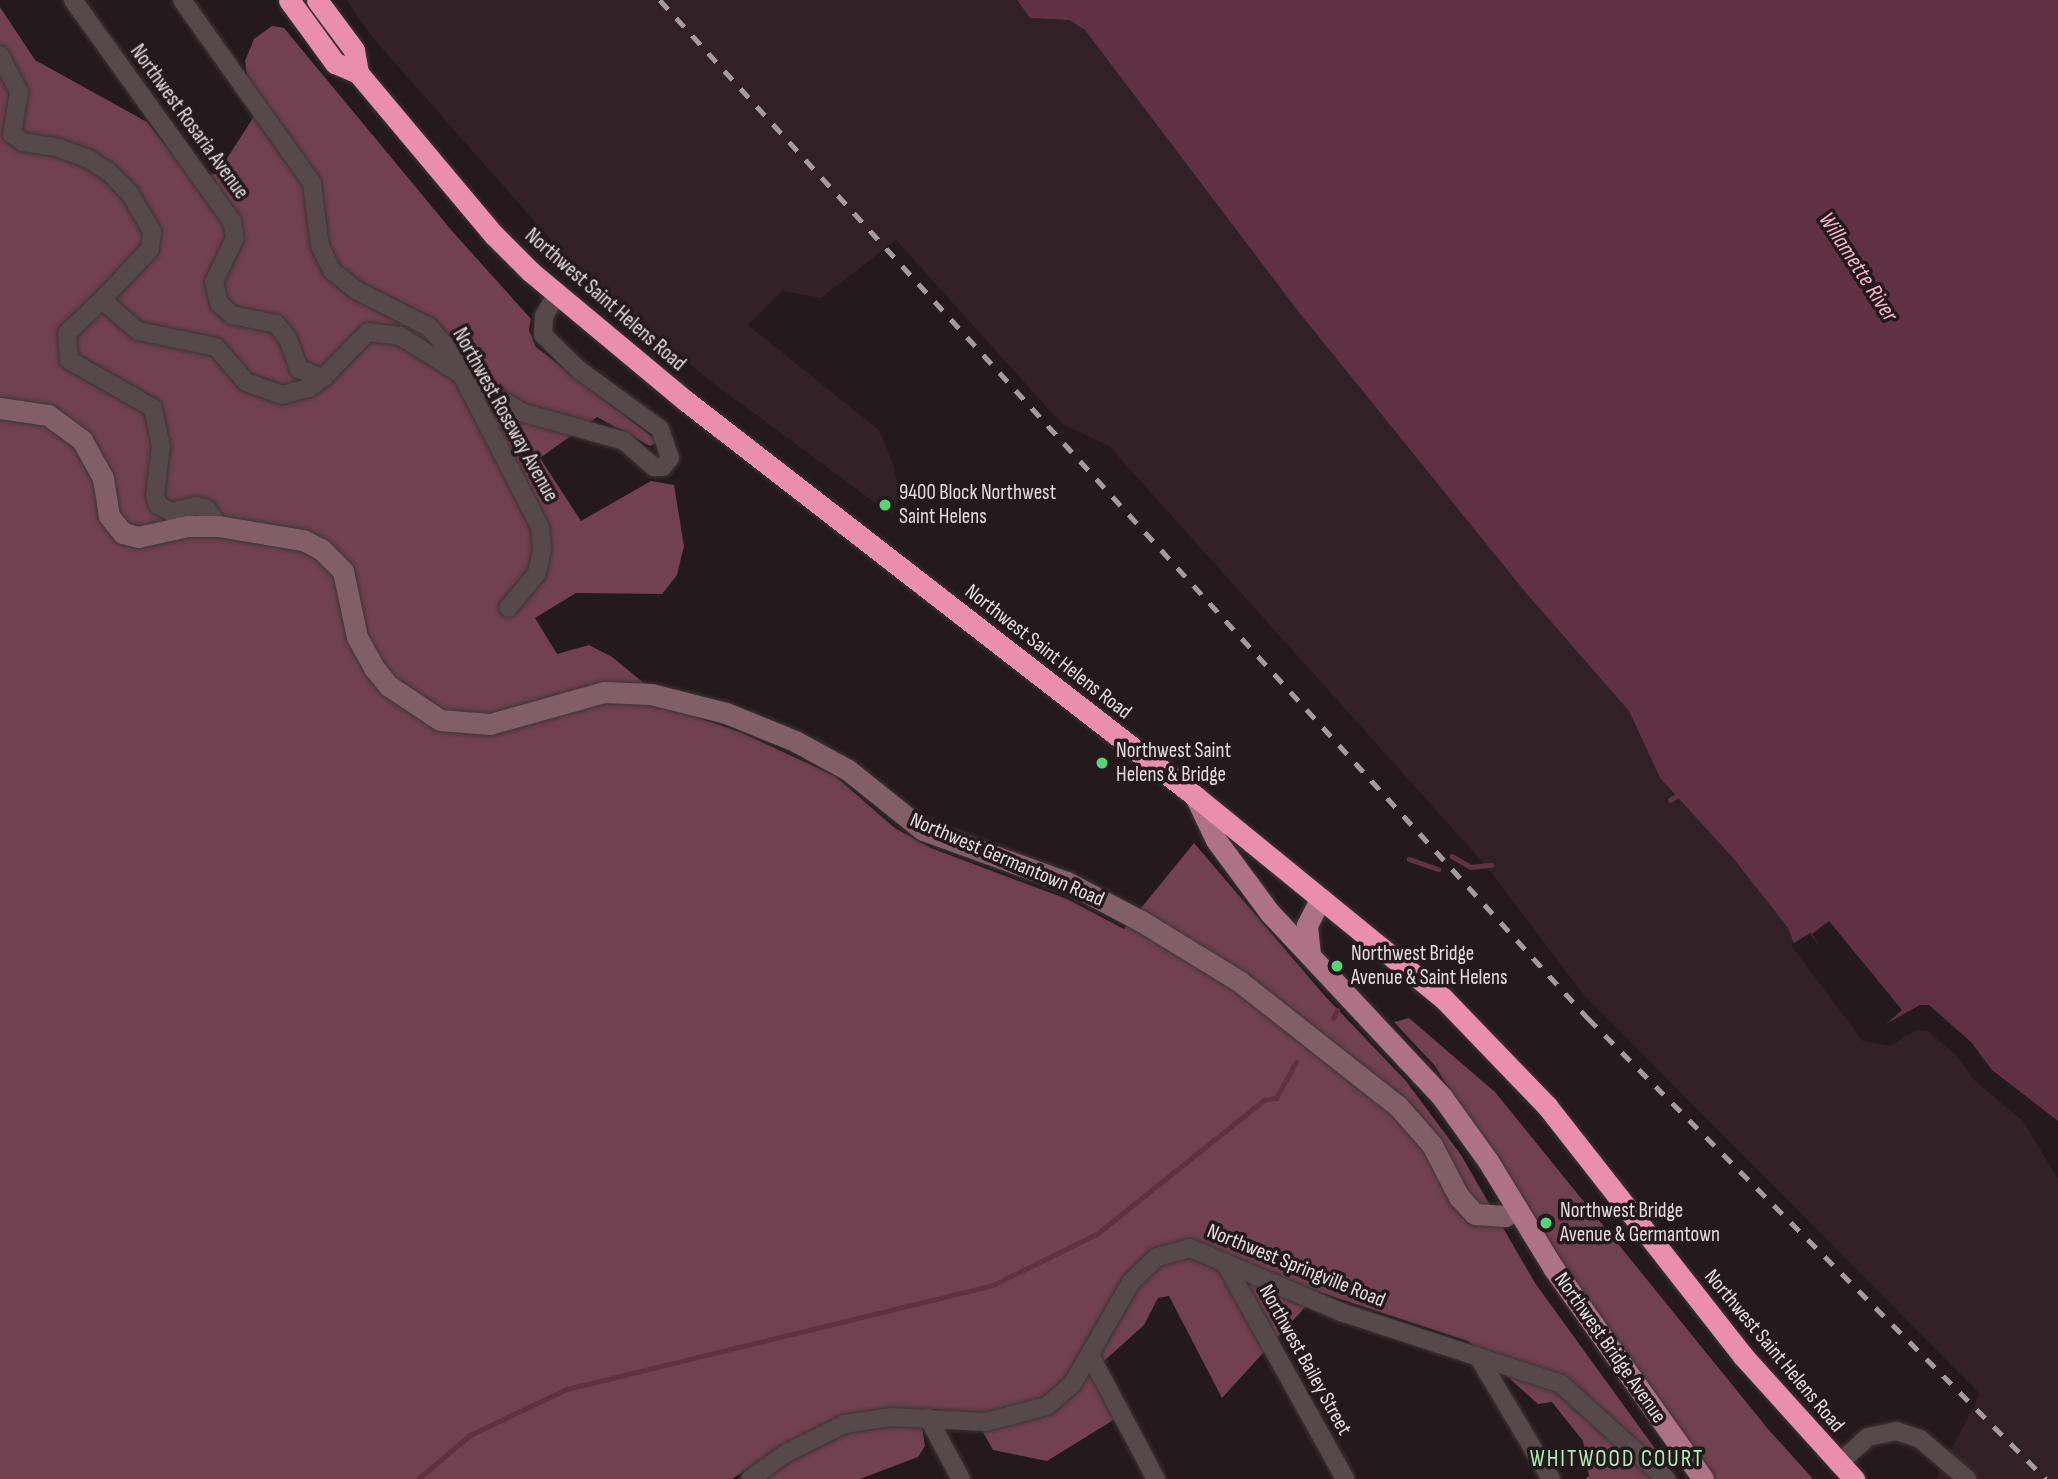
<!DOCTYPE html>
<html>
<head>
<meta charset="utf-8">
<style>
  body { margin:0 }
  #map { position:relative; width:2058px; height:1479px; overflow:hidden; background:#24191c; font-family:"Sofia Sans Condensed",sans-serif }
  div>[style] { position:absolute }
  .built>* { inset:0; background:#312126 }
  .forest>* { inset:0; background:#714151 }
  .water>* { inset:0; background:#603142 }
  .pier>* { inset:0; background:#24191c }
  .stream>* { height:4.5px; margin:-2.25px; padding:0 2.25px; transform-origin:2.25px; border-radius:2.25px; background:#603142 }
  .roads { filter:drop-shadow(0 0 2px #3c3537) drop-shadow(0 0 2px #3c3537) }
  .street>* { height:18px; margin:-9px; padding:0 9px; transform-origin:9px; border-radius:9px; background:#55494c }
  .secondary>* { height:21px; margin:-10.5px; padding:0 10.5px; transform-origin:10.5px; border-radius:10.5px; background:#825e69 }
  .primary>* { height:21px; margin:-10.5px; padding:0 10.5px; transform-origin:10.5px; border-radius:10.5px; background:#ae7287 }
  .highway>* { height:21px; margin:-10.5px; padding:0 10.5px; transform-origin:10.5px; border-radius:10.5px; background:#ea8eae }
  .rail>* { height:4.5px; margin-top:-2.25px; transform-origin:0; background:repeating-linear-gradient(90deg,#a39b9d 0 12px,transparent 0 24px) }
  .dots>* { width:19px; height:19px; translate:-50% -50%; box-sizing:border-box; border:4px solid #24191c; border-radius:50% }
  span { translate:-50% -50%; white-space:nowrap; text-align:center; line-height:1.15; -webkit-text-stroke:7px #24191c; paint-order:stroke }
  .street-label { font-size:21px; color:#e4dddf }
  .poi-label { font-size:21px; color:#e4dddf }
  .left { translate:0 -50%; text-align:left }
  .water-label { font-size:23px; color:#f7b6ca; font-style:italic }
  .neighbourhood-label { font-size:23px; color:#aeeeb7; letter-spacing:2px }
</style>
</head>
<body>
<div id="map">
  <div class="built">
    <div style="clip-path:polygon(346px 0,1017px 0,1030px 18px,1069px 20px,1085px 30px,1526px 593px,1629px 711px,1660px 778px,1733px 858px,1788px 928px,1797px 951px,1929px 1028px,2028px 1122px,2058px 1176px,2058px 1479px,1936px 1479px,1980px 1394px,1583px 994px,1488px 868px,1109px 446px,1062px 424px,896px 240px,821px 298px,783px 291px,748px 325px,879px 430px,893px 464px,899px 492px,893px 516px,705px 377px,559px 249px,373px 38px)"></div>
  </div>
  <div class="forest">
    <div style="clip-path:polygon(0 7px,35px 60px,147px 122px,190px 176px,217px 174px,253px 118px,245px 61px,254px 39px,272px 26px,284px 28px,452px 231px,531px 319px,529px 330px,536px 347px,659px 442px,650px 446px,597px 417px,540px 458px,581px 521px,651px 481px,674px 485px,684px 546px,677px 575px,662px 594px,576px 593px,535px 618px,557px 654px,589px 645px,612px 657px,678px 711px,740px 732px,835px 776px,895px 828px,931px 848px,1067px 899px,1124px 929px,1194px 843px,1325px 996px,1406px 1081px,1461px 1155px,1535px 1283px,1677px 1479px,1585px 1479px,1589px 1476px,1583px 1441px,1552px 1402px,1538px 1404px,1468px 1341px,1319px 1292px,1222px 1398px,1169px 1296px,1158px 1298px,1144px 1325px,1094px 1370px,1115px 1419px,1047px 1461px,993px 1450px,973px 1414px,935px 1409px,920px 1414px,925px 1446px,918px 1457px,860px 1479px,768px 1479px,753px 1466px,732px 1479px,0 1479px)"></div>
    <div style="clip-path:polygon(1409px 1018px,1495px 1092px,1768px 1429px,1813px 1479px,1713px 1479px,1560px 1267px,1435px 1066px,1394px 1022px)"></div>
  </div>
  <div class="water">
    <div style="clip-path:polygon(1017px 0,2058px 0,2058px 1176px,2028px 1122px,1929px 1028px,1920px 1027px,1885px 1045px,1797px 951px,1788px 928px,1733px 858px,1660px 778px,1629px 711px,1526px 593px,1298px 311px,1085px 30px,1069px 20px,1030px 18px)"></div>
  </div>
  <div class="pier">
    <div style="clip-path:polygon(1829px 921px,1902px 1010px,1886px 1024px,1920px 1005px,1929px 1005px,1971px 1042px,1992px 1070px,2058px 1121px,2058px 1179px,2023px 1121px,1975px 1081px,1956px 1055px,1928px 1031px,1917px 1030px,1890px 1046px,1863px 1041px,1791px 945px,1810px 933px,1819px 946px,1812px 934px)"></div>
  </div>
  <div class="stream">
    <div style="left:1670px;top:800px;width:13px;rotate:-32deg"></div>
    <div style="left:1452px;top:856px;width:22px;rotate:30deg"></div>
    <div style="left:1471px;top:867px;width:20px;rotate:-6deg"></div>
    <div style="left:1409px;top:859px;width:31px;rotate:19deg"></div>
    <div style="left:1333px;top:1018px;width:9px;rotate:-63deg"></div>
    <div style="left:418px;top:1479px;width:68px;rotate:-40.2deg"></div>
    <div style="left:470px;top:1435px;width:107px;rotate:-25.4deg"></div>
    <div style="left:567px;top:1389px;width:439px;rotate:-13.7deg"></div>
    <div style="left:993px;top:1285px;width:117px;rotate:-26.3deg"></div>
    <div style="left:1098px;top:1233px;width:213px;rotate:-38.7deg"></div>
    <div style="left:1264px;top:1100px;width:12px;rotate:-9deg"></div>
    <div style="left:1276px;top:1098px;width:41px;rotate:-60.9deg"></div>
  </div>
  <div class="roads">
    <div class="street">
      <div style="left:73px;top:0;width:272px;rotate:54.3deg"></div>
      <div style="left:232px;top:221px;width:17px;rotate:80deg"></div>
      <div style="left:235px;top:238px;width:49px;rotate:115.5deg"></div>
      <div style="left:214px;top:282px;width:22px;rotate:77deg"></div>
      <div style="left:219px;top:303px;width:18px;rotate:43deg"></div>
      <div style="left:232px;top:315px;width:45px;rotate:11.6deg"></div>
      <div style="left:276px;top:324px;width:19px;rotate:51deg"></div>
      <div style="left:288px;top:339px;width:32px;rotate:70deg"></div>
      <div style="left:299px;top:369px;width:26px;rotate:21deg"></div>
      <div style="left:182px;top:0;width:224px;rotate:54.6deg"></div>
      <div style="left:312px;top:183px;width:64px;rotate:82.8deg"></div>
      <div style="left:320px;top:246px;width:28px;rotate:64deg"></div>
      <div style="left:332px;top:271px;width:31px;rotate:38deg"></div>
      <div style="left:356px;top:290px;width:82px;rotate:26.9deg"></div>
      <div style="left:429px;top:327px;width:30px;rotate:49deg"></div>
      <div style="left:449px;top:350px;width:199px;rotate:62.8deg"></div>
      <div style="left:540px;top:527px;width:23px;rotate:85deg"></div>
      <div style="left:542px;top:550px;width:24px;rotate:102deg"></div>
      <div style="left:537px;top:573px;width:45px;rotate:129.6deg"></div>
      <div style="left:0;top:55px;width:42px;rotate:62.8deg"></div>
      <div style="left:19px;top:92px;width:43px;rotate:99.5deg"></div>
      <div style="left:12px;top:134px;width:14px;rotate:36deg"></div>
      <div style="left:23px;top:142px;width:36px;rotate:9deg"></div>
      <div style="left:59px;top:148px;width:30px;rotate:20deg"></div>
      <div style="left:87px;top:158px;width:27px;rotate:33deg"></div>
      <div style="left:110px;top:173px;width:29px;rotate:46deg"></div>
      <div style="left:130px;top:194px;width:43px;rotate:59.3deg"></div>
      <div style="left:152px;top:231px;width:18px;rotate:96deg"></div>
      <div style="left:150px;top:249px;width:70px;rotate:133.3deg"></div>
      <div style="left:218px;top:526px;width:20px;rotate:-123deg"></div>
      <div style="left:207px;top:509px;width:11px;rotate:-165deg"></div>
      <div style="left:196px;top:506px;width:25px;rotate:166deg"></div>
      <div style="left:172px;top:512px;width:16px;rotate:-153deg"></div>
      <div style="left:158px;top:505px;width:10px;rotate:-107deg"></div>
      <div style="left:155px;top:495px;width:49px;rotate:-83deg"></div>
      <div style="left:161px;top:446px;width:39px;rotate:-102deg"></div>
      <div style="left:153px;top:408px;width:97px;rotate:-150.3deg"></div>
      <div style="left:69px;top:360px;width:27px;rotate:-94deg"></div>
      <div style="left:67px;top:333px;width:48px;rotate:-43.3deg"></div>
      <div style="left:102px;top:300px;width:48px;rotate:40.7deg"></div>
      <div style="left:138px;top:331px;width:80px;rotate:11.6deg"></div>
      <div style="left:216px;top:347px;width:46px;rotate:49.4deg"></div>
      <div style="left:246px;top:382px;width:38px;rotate:20deg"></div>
      <div style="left:282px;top:395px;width:28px;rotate:-15deg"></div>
      <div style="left:309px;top:388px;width:17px;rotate:-36deg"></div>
      <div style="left:323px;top:378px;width:64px;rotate:-45.6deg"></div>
      <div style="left:368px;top:332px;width:32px;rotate:7deg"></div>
      <div style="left:400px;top:336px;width:143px;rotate:32.1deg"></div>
      <div style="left:521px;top:412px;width:107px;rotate:15.7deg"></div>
      <div style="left:624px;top:441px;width:40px;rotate:41deg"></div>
      <div style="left:654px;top:467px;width:9px"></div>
      <div style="left:663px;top:467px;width:11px;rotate:-52deg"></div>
      <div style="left:670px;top:458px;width:31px;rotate:-109deg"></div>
      <div style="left:660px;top:429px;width:100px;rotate:-143.9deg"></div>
      <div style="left:579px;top:370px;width:50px;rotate:-135.8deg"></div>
      <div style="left:543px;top:335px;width:19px;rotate:-87deg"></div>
      <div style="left:544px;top:316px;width:26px;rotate:-59deg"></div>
      <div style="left:1225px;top:1263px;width:247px;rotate:60.9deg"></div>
      <div style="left:1091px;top:1357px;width:138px;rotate:62deg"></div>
      <div style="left:1479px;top:1358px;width:141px;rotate:59.2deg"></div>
      <div style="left:928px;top:1418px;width:69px;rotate:61.6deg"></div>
      <div style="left:1838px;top:1464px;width:40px;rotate:-42deg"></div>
      <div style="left:1868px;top:1437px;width:29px;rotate:-12deg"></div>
      <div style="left:1896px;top:1431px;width:25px;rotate:18deg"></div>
      <div style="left:1920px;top:1439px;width:62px;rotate:40.4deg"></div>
      <div style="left:750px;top:1479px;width:43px;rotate:-35.5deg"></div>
      <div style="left:785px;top:1454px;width:67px;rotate:-26.6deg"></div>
      <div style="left:845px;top:1424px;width:47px;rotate:-8.7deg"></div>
      <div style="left:891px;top:1417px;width:95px;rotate:3deg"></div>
      <div style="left:986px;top:1422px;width:63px;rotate:-14.7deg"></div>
      <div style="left:1047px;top:1406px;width:35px;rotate:-41deg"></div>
      <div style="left:1073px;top:1383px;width:116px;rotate:-60.1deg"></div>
      <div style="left:1131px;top:1282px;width:36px;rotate:-44deg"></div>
      <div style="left:1157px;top:1257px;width:34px;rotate:-15deg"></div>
      <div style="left:1190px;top:1248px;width:164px;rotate:23deg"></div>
      <div style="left:1341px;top:1312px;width:231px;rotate:18.1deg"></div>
      <div style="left:1561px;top:1384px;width:142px;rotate:42.1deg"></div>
    </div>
    <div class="secondary">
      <div style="left:0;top:408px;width:49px;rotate:8.3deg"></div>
      <div style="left:48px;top:415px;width:42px;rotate:36.3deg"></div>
      <div style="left:82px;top:440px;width:43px;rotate:61.1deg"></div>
      <div style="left:103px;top:478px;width:38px;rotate:81deg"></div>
      <div style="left:109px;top:516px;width:22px;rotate:51deg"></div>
      <div style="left:123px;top:533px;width:16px;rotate:15deg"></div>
      <div style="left:138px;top:537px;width:51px;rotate:-12.4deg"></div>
      <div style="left:188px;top:526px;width:30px"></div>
      <div style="left:218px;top:526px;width:86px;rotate:9.4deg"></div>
      <div style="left:303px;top:540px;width:20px;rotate:27deg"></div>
      <div style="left:321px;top:549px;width:31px;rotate:45deg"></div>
      <div style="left:343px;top:571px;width:67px;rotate:78deg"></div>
      <div style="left:357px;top:637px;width:37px;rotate:61deg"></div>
      <div style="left:375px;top:669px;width:22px;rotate:51deg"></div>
      <div style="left:389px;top:686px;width:61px;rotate:33.7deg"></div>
      <div style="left:440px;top:720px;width:50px;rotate:4.6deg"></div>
      <div style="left:490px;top:724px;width:118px;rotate:-15.7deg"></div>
      <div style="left:604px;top:692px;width:47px;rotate:2.4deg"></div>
      <div style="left:651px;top:694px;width:77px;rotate:14.2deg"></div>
      <div style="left:726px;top:713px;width:74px;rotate:22.1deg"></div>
      <div style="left:795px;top:741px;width:60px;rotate:28.7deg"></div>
      <div style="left:848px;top:770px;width:96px;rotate:38.7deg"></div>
      <div style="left:923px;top:830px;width:153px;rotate:19.9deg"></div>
      <div style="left:1067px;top:882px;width:84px;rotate:27.8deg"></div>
      <div style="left:1141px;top:921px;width:115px;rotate:31.5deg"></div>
      <div style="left:1239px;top:981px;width:202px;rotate:38.2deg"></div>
      <div style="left:1398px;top:1106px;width:52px;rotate:48.9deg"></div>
      <div style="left:1432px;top:1145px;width:59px;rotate:62.6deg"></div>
      <div style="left:1459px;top:1197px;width:23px;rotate:47deg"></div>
      <div style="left:1475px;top:1214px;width:30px;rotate:4deg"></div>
      <div style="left:1505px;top:1216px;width:14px;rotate:-34deg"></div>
    </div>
    <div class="primary">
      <div style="left:1195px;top:796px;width:49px;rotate:64.5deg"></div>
      <div style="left:1216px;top:840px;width:91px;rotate:53.5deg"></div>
      <div style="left:1270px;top:913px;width:252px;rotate:46.9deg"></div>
      <div style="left:1442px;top:1097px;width:79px;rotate:54.3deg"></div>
      <div style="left:1488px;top:1161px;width:127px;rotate:58.6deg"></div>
      <div style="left:1554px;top:1269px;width:257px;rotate:54.6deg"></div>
      <div style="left:1310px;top:955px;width:30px;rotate:-96deg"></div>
      <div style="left:1307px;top:925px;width:30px;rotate:-63deg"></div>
    </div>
    <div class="highway">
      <div style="left:289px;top:0;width:78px;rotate:53.9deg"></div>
      <div style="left:335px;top:63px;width:25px;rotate:23deg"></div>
      <div style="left:358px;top:73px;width:212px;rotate:50deg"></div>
      <div style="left:494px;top:235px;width:52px;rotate:45deg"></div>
      <div style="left:531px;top:272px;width:202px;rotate:39.8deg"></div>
      <div style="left:686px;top:401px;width:644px;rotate:37.81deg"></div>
      <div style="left:1195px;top:796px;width:320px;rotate:39.2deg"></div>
      <div style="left:1443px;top:998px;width:150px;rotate:46.1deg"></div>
      <div style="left:1547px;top:1106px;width:318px;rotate:51.9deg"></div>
      <div style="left:1743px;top:1356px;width:166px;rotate:47.9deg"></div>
      <div style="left:317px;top:0;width:62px;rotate:53.5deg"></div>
      <div style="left:354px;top:50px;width:23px;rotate:80deg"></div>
    </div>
  </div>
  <div class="rail">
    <div style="left:660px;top:0;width:1378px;rotate:47.65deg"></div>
    <div style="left:1588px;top:1018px;width:650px;rotate:45.19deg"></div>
  </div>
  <div class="dots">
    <div style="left:885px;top:505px;background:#55d672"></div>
    <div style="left:1102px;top:763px;background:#55d672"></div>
    <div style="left:1337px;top:966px;background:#55d672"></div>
    <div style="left:1546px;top:1223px;background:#55d672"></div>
  </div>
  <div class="street-label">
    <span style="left:189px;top:122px;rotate:54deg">Northwest Rosaria Avenue</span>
    <span style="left:605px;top:300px;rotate:41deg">Northwest Saint Helens Road</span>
    <span style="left:505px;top:415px;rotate:61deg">Northwest Roseway Avenue</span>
    <span style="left:1048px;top:652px;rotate:38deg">Northwest Saint Helens Road</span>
    <span style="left:1007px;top:860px;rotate:23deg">Northwest Germantown Road</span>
    <span style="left:1296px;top:1266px;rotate:22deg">Northwest Springville Road</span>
    <span style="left:1610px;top:1348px;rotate:55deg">Northwest Bridge Avenue</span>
    <span style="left:1774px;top:1351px;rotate:50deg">Northwest Saint Helens Road</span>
    <span style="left:1305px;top:1360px;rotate:61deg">Northwest Bailey Street</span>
  </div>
  <div class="poi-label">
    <span class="left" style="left:899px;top:505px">9400 Block Northwest<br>Saint Helens</span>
    <span class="left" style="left:1116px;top:763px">Northwest Saint<br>Helens &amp; Bridge</span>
    <span class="left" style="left:1351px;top:966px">Northwest Bridge<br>Avenue &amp; Saint Helens</span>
    <span class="left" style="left:1560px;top:1223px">Northwest Bridge<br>Avenue &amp; Germantown</span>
  </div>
  <div class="water-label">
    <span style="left:1858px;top:267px;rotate:57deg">Willamette River</span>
  </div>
  <div class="neighbourhood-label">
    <span style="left:1617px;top:1459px">WHITWOOD COURT</span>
  </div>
</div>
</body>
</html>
